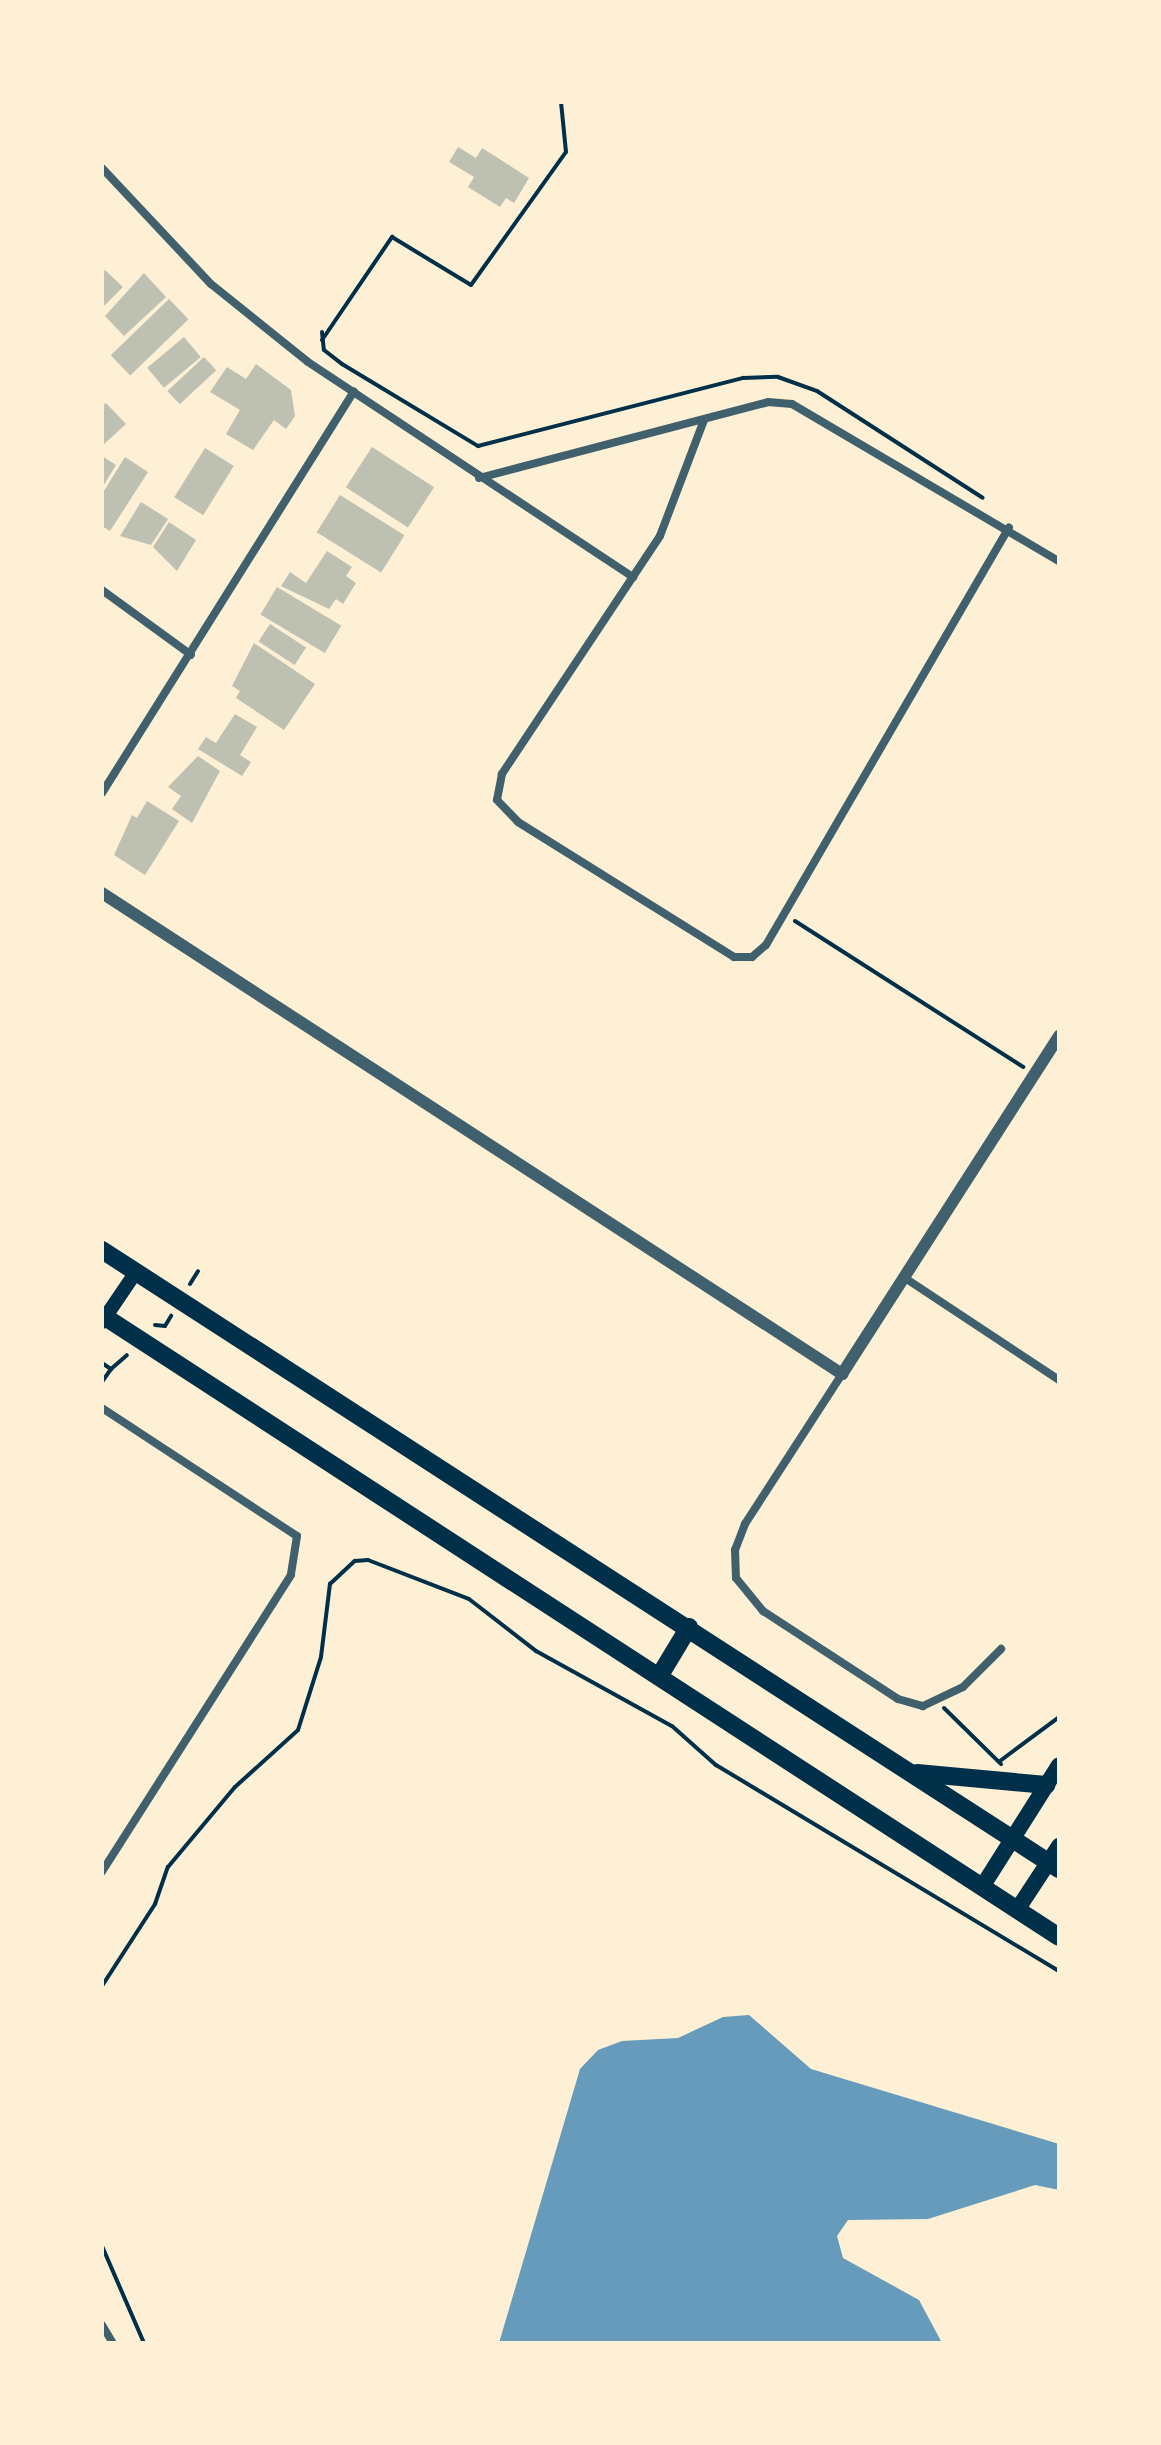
<!DOCTYPE html>
<html>
<head>
<meta charset="utf-8">
<style>
	body { margin:0 }
	#map { position:relative; width:1161px; height:2445px; overflow:hidden; background:#fdf0d5; font-family:"PT Sans Narrow",sans-serif }
	div>[style] { position:absolute }
	[style*='--x'] { left:calc(var(--x)*1px); top:calc(var(--y)*1px); width:calc(var(--w)*1px); rotate:calc(var(--a)*1deg) }
	.water>* { inset:0; background:#669bbc }
	.building>* { inset:0; background:#bec0b2; transform-origin:0 0 }
	.path>* { height:4px; margin:-2px; padding:0 2px; transform-origin:2px; border-radius:2px; background:#003049 }
	.minor>* { height:8px; margin:-4px; padding:0 4px; transform-origin:4px; border-radius:4px; background:#3f606c }
	.tertiary>* { height:12px; margin:-6px; padding:0 6px; transform-origin:6px; border-radius:6px; background:#3f606c }
	.secondary>* { height:14px; margin:-7px; padding:0 7px; transform-origin:7px; border-radius:7px; background:#003049 }
	.primary>* { height:16px; margin:-8px; padding:0 8px; transform-origin:8px; border-radius:8px; background:#003049 }
	.trunk>* { height:18px; margin:-9px; padding:0 9px; transform-origin:9px; border-radius:9px; background:#003049 }
	span { translate:-50% -50%; white-space:nowrap; text-align:center; line-height:1.15; -webkit-text-stroke:6px #fdf0d5; paint-order:stroke }
	.frame { position:absolute; inset:0; border:104px solid #fdf0d5; pointer-events:none }
</style>
</head>
<body>
<div id="map">
	<div class="water">
		<i style="clip-path:polygon(749px 2015px,811px 2069px,1059px 2144px,1059px 2190px,1035px 2185px,928px 2219px,848px 2220px,837px 2236px,843px 2258px,919px 2300px,942px 2343px,499px 2343px,580px 2069px,598px 2050px,622px 2041px,678px 2038px,723px 2017px)"></i>
	</div>
	<div class="building">
		<i style="clip-path:polygon(458px 147px,476px 158px,482px 148px,529px 178px,514px 203px,506px 198px,500px 207px,468px 187px,474px 177px,449px 162px)"></i>
		<i style="clip-path:polygon(105px 270px,123px 287px,102px 308px,102px 273px)"></i>
		<i style="clip-path:polygon(144px 273px,166px 297px,124px 336px,105px 316px)"></i>
		<i style="left:169px;top:299px;width:28px;height:81px;rotate:46deg"></i>
		<i style="left:184px;top:337px;width:26px;height:48px;rotate:50deg"></i>
		<i style="left:204px;top:357px;width:18px;height:50px;rotate:47deg"></i>
		<i style="clip-path:polygon(256px 364px,291px 390px,295px 416px,286px 429px,274px 420px,253px 450px,226px 434px,240px 410px,210px 392px,227px 367px,246px 379px)"></i>
		<i style="clip-path:polygon(106px 403px,126px 424px,102px 446px,102px 406px)"></i>
		<i style="left:372px;top:447px;width:74px;height:48px;rotate:33deg"></i>
		<i style="left:205px;top:448px;width:34px;height:58px;rotate:32deg"></i>
		<i style="clip-path:polygon(102px 456px,116px 465px,102px 488px)"></i>
		<i style="clip-path:polygon(125px 457px,148px 472px,110px 531px,102px 526px,102px 494px)"></i>
		<i style="left:340px;top:495px;width:76px;height:44px;rotate:32deg"></i>
		<i style="clip-path:polygon(141px 502px,168px 519px,151px 545px,120px 536px)"></i>
		<i style="clip-path:polygon(169px 522px,196px 540px,177px 571px,153px 547px)"></i>
		<i style="clip-path:polygon(327px 551px,352px 567px,346px 576px,356px 583px,343px 604px,336px 599px,329px 609px,281px 586px,290px 572px,306px 583px)"></i>
		<i style="left:277px;top:587px;width:75px;height:32px;rotate:31deg"></i>
		<i style="left:270px;top:624px;width:43px;height:21px;rotate:33deg"></i>
		<i style="clip-path:polygon(254px 643px,315px 684px,284px 730px,236px 698px,240px 691px,232px 686px)"></i>
		<i style="clip-path:polygon(235px 714px,257px 727px,240px 755px,251px 762px,242px 776px,198px 749px,206px 737px,216px 743px)"></i>
		<i style="clip-path:polygon(198px 756px,220px 771px,192px 823px,172px 809px,181px 796px,168px 787px)"></i>
		<i style="clip-path:polygon(147px 801px,179px 821px,145px 875px,114px 855px,132px 815px,137px 818px)"></i>
	</div>
	<div class="path">
		<i style="--x:322;--y:332;--w:18;--a:84"></i>
		<i style="--x:324;--y:350;--w:23;--a:38"></i>
		<i style="--x:342;--y:364;--w:159;--a:31.1"></i>
		<i style="--x:478;--y:446;--w:274;--a:-14.4"></i>
		<i style="--x:743;--y:378;--w:35;--a:-2"></i>
		<i style="--x:778;--y:377;--w:41;--a:19.7"></i>
		<i style="--x:817;--y:391;--w:197;--a:32.8"></i>
		<i style="--x:322;--y:340;--w:125;--a:-55.8"></i>
		<i style="--x:392;--y:237;--w:92;--a:31.3"></i>
		<i style="--x:471;--y:285;--w:163;--a:-54.5"></i>
		<i style="--x:566;--y:152;--w:50;--a:-95.7"></i>
		<i style="--x:795;--y:921;--w:271;--a:32.6"></i>
		<i style="--x:190;--y:1284;--w:15;--a:-58"></i>
		<i style="--x:155;--y:1325;--w:10;--a:6"></i>
		<i style="--x:165;--y:1326;--w:12;--a:-59"></i>
		<i style="--x:102;--y:1363;--w:11;--a:34"></i>
		<i style="--x:111;--y:1369;--w:16;--a:125"></i>
		<i style="--x:111;--y:1369;--w:21;--a:-41"></i>
		<i style="--x:944;--y:1708;--w:80;--a:44.5"></i>
		<i style="--x:1000;--y:1761;--w:74;--a:-36.7"></i>
		<i style="--x:102;--y:1986;--w:98;--a:-57.1"></i>
		<i style="--x:155;--y:1904;--w:39;--a:-71"></i>
		<i style="--x:168;--y:1867;--w:104;--a:-50.1"></i>
		<i style="--x:235;--y:1787;--w:85;--a:-42.1"></i>
		<i style="--x:298;--y:1730;--w:77;--a:-72.5"></i>
		<i style="--x:321;--y:1657;--w:74;--a:-83"></i>
		<i style="--x:330;--y:1584;--w:34;--a:-43"></i>
		<i style="--x:355;--y:1561;--w:13;--a:-4"></i>
		<i style="--x:368;--y:1560;--w:108;--a:21.1"></i>
		<i style="--x:469;--y:1599;--w:85;--a:37.8"></i>
		<i style="--x:536;--y:1651;--w:155;--a:28.9"></i>
		<i style="--x:672;--y:1726;--w:59;--a:41.6"></i>
		<i style="--x:716;--y:1765;--w:400;--a:31"></i>
		<i style="--x:102;--y:2246;--w:106;--a:66.6"></i>
	</div>
	<div class="minor">
		<i style="--x:102;--y:168;--w:159;--a:46.8"></i>
		<i style="--x:211;--y:284;--w:124;--a:38.8"></i>
		<i style="--x:308;--y:362;--w:390;--a:33.5"></i>
		<i style="--x:704;--y:420;--w:124;--a:110.8"></i>
		<i style="--x:660;--y:536;--w:286;--a:123.6"></i>
		<i style="--x:502;--y:774;--w:26;--a:101"></i>
		<i style="--x:497;--y:800;--w:30;--a:46"></i>
		<i style="--x:518;--y:822;--w:255;--a:32"></i>
		<i style="--x:734;--y:957;--w:18;--a:0"></i>
		<i style="--x:752;--y:957;--w:18;--a:-41"></i>
		<i style="--x:766;--y:945;--w:483;--a:-59.8"></i>
		<i style="--x:479;--y:478;--w:299;--a:-14.7"></i>
		<i style="--x:768;--y:402;--w:24;--a:5"></i>
		<i style="--x:792;--y:404;--w:310;--a:30.5"></i>
		<i style="--x:102;--y:590;--w:110;--a:36.1"></i>
		<i style="--x:102;--y:793;--w:474;--a:-57.9"></i>
		<i style="--x:908;--y:1280;--w:181;--a:33.5"></i>
		<i style="--x:842;--y:1374;--w:179;--a:122.9"></i>
		<i style="--x:745;--y:1524;--w:28;--a:111"></i>
		<i style="--x:735;--y:1550;--w:28;--a:88"></i>
		<i style="--x:736;--y:1578;--w:43;--a:50.7"></i>
		<i style="--x:763;--y:1611;--w:161;--a:33.1"></i>
		<i style="--x:898;--y:1699;--w:26;--a:16"></i>
		<i style="--x:923;--y:1706;--w:44;--a:-25.4"></i>
		<i style="--x:963;--y:1687;--w:54;--a:-45"></i>
		<i style="--x:102;--y:1408;--w:233;--a:33.3"></i>
		<i style="--x:297;--y:1536;--w:39;--a:99"></i>
		<i style="--x:291;--y:1575;--w:352;--a:122.5"></i>
		<i style="--x:102;--y:2325;--w:21;--a:59"></i>
	</div>
	<div class="tertiary">
		<i style="--x:102;--y:893;--w:883;--a:33.02"></i>
		<i style="--x:842;--y:1374;--w:402;--a:-57.3"></i>
	</div>
	<div class="secondary">
		<i style="--x:102;--y:1322;--w:60;--a:-55.8"></i>
	</div>
	<div class="primary">
		<i style="--x:982;--y:1887;--w:144;--a:-57.7"></i>
		<i style="--x:1017;--y:1910;--w:77;--a:-56.7"></i>
	</div>
	<div class="trunk">
		<i style="--x:102;--y:1250;--w:1140;--a:32.9"></i>
		<i style="--x:102;--y:1315;--w:1141;--a:33.02"></i>
		<i style="--x:660;--y:1675;--w:56;--a:-58.9"></i>
		<i style="--x:917;--y:1773;--w:130;--a:5.3"></i>
	</div>
	<div class="frame"></div>
</div>
</body>
</html>
